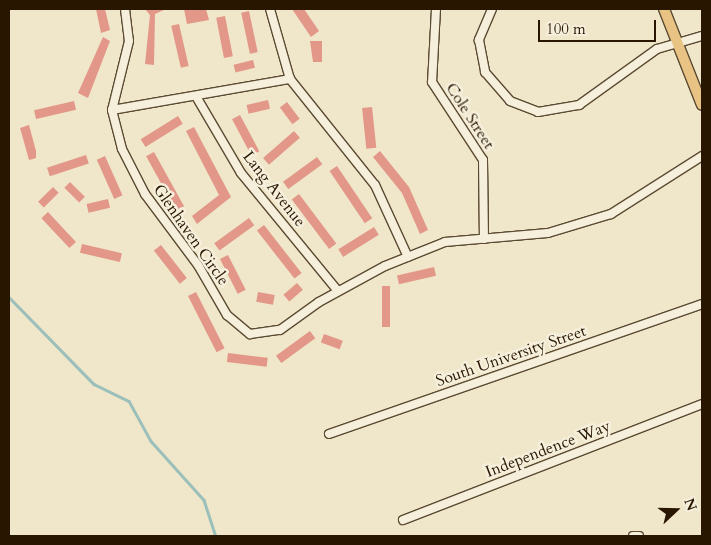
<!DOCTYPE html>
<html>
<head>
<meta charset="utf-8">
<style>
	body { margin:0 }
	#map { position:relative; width:711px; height:545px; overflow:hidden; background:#f0e6c9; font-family:Cardo,serif }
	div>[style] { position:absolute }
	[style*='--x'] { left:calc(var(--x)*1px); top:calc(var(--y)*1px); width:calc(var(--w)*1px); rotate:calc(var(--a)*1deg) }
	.stream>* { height:2.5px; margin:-1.25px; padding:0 1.25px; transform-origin:1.25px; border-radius:1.25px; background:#9bbfba }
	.building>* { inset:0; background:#e29789; transform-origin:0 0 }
	.roads { filter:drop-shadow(1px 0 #5b4a32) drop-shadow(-1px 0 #5b4a32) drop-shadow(0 1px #5b4a32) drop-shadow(0 -1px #5b4a32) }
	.minor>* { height:8px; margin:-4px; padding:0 4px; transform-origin:4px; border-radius:4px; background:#f5efdc }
	.major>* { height:10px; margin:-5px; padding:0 5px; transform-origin:5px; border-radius:5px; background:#e8c384 }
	span { translate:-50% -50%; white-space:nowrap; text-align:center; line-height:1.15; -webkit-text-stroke:5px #f5efdc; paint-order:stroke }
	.street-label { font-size:16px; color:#291600 }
	.frame { position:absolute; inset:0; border:10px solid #291600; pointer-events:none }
	.north { position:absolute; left:651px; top:485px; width:50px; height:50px; -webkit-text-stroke:4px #f5efdc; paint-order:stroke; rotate:69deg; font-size:14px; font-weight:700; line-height:20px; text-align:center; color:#291600 }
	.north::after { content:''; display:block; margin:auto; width:18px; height:22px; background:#291600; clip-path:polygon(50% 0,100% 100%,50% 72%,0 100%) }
	.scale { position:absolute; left:538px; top:20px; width:118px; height:22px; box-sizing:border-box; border:2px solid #291600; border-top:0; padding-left:6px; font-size:15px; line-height:18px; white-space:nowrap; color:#291600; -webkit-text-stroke:4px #f5efdc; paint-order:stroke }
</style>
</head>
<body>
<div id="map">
	<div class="stream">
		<i style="--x:9;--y:297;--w:122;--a:45.7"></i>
		<i style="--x:94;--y:384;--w:39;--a:26"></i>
		<i style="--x:129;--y:401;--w:46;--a:61.2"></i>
		<i style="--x:151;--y:441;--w:79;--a:48.1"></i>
		<i style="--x:204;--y:500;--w:38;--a:72"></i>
	</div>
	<div class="building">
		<i style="clip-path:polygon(96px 9px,105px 9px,110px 30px,101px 33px)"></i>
		<i style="clip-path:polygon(145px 9px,166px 9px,155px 14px,154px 65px,145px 64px,150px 15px)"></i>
		<i style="clip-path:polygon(184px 9px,206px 9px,209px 20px,187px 24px)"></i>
		<i style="clip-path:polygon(292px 9px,304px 9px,319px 31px,311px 37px)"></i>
		<i style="left:249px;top:11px;width:42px;height:8px;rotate:78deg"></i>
		<i style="left:225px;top:16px;width:41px;height:9px;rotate:79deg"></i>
		<i style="left:179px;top:24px;width:43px;height:8px;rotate:77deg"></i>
		<i style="clip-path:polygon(103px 37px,110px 41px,88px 98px,78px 93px)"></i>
		<i style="clip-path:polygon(310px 41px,322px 41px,322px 62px,313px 62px)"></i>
		<i style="left:253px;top:60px;width:8px;height:20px;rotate:76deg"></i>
		<i style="left:268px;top:100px;width:9px;height:22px;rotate:77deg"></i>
		<i style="left:74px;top:101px;width:9px;height:41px;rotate:77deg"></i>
		<i style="left:287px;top:102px;width:21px;height:9px;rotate:53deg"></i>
		<i style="left:372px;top:107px;width:41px;height:10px;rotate:84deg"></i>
		<i style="left:240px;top:115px;width:41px;height:9px;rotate:62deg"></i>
		<i style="left:178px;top:116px;width:9px;height:44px;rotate:58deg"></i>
		<i style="clip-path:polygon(29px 125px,36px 151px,36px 158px,29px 160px,20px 128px)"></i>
		<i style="clip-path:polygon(194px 127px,231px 197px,197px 224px,192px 216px,219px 195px,186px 131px)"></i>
		<i style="left:294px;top:131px;width:9px;height:41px;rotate:49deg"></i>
		<i style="clip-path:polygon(380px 151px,409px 187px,428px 230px,420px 234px,402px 193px,373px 157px)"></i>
		<i style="left:154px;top:152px;width:62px;height:9px;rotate:61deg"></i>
		<i style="left:86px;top:155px;width:9px;height:41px;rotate:72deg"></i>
		<i style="left:105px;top:156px;width:43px;height:9px;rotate:66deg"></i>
		<i style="left:317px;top:157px;width:9px;height:42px;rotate:54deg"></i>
		<i style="left:337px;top:166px;width:63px;height:9px;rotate:56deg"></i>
		<i style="left:70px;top:182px;width:21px;height:8px;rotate:45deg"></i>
		<i style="left:53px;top:187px;width:8px;height:21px;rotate:45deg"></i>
		<i style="left:299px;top:194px;width:62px;height:9px;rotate:53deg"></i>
		<i style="left:108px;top:199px;width:9px;height:22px;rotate:77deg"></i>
		<i style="left:48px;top:212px;width:41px;height:9px;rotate:47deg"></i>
		<i style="left:249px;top:218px;width:9px;height:43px;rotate:54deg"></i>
		<i style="left:264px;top:225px;width:61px;height:9px;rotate:52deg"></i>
		<i style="left:374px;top:227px;width:9px;height:42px;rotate:58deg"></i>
		<i style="left:82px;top:244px;width:41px;height:9px;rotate:13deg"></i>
		<i style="left:161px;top:245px;width:42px;height:9px;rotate:52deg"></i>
		<i style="left:228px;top:255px;width:39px;height:9px;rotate:63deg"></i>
		<i style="left:434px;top:267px;width:9px;height:38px;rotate:77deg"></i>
		<i style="left:297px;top:283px;width:9px;height:18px;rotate:49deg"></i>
		<i style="left:382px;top:286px;width:8px;height:41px"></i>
		<i style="left:196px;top:292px;width:63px;height:9px;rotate:63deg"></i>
		<i style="left:258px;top:292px;width:17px;height:10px;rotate:10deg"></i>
		<i style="left:310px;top:331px;width:9px;height:42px;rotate:54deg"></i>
		<i style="left:324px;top:334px;width:20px;height:9px;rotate:20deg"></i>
		<i style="left:228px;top:353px;width:40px;height:9px;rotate:7deg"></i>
	</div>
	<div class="roads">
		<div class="minor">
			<i style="--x:125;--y:9;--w:32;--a:83"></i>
			<i style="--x:129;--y:41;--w:71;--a:103.8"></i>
			<i style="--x:112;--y:110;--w:40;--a:75.6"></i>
			<i style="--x:122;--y:149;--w:51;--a:62.9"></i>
			<i style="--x:145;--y:194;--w:89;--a:53.3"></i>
			<i style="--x:198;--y:265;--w:58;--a:59.9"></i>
			<i style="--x:227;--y:315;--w:30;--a:40"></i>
			<i style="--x:250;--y:334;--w:30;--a:-8"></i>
			<i style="--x:280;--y:330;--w:48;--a:-35.7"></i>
			<i style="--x:319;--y:302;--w:75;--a:-28.6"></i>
			<i style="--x:385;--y:266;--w:65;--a:-21.8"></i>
			<i style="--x:445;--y:242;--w:103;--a:-5"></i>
			<i style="--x:548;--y:233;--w:66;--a:-16.8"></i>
			<i style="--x:611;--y:214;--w:108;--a:-32.5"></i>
			<i style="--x:270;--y:9;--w:73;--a:74.1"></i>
			<i style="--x:290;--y:79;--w:136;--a:51.3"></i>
			<i style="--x:375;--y:185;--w:79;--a:65.4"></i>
			<i style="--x:436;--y:9;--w:73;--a:93.1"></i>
			<i style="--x:432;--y:82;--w:93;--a:56.8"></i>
			<i style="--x:483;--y:160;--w:79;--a:89.3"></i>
			<i style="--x:492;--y:9;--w:34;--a:113"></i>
			<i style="--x:479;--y:40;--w:33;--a:79"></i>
			<i style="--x:485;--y:72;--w:38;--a:49"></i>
			<i style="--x:510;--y:101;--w:30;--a:21"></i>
			<i style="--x:538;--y:112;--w:42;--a:-9.7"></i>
			<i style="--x:579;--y:105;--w:96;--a:-35.7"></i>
			<i style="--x:657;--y:49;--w:47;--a:-16.1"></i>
			<i style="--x:197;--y:98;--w:87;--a:59.6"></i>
			<i style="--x:241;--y:173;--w:153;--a:50.6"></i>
			<i style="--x:112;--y:110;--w:181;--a:-9.9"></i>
			<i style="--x:329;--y:434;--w:395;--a:-19.2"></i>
			<i style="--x:403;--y:520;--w:321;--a:-21.2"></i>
			<i style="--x:633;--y:536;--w:6;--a:0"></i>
		</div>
		<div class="major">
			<i style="--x:664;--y:9;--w:103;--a:68.4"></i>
		</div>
	</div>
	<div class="street-label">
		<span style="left:470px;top:116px;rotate:57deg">Cole Street</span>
		<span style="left:274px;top:189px;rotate:52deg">Lang Avenue</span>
		<span style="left:191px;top:235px;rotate:55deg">Glenhaven Circle</span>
		<span style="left:511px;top:356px;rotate:-19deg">South University Street</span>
		<span style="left:548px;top:449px;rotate:-21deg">Independence Way</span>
	</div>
	<div class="frame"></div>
	<div class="north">N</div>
	<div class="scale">100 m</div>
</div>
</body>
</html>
